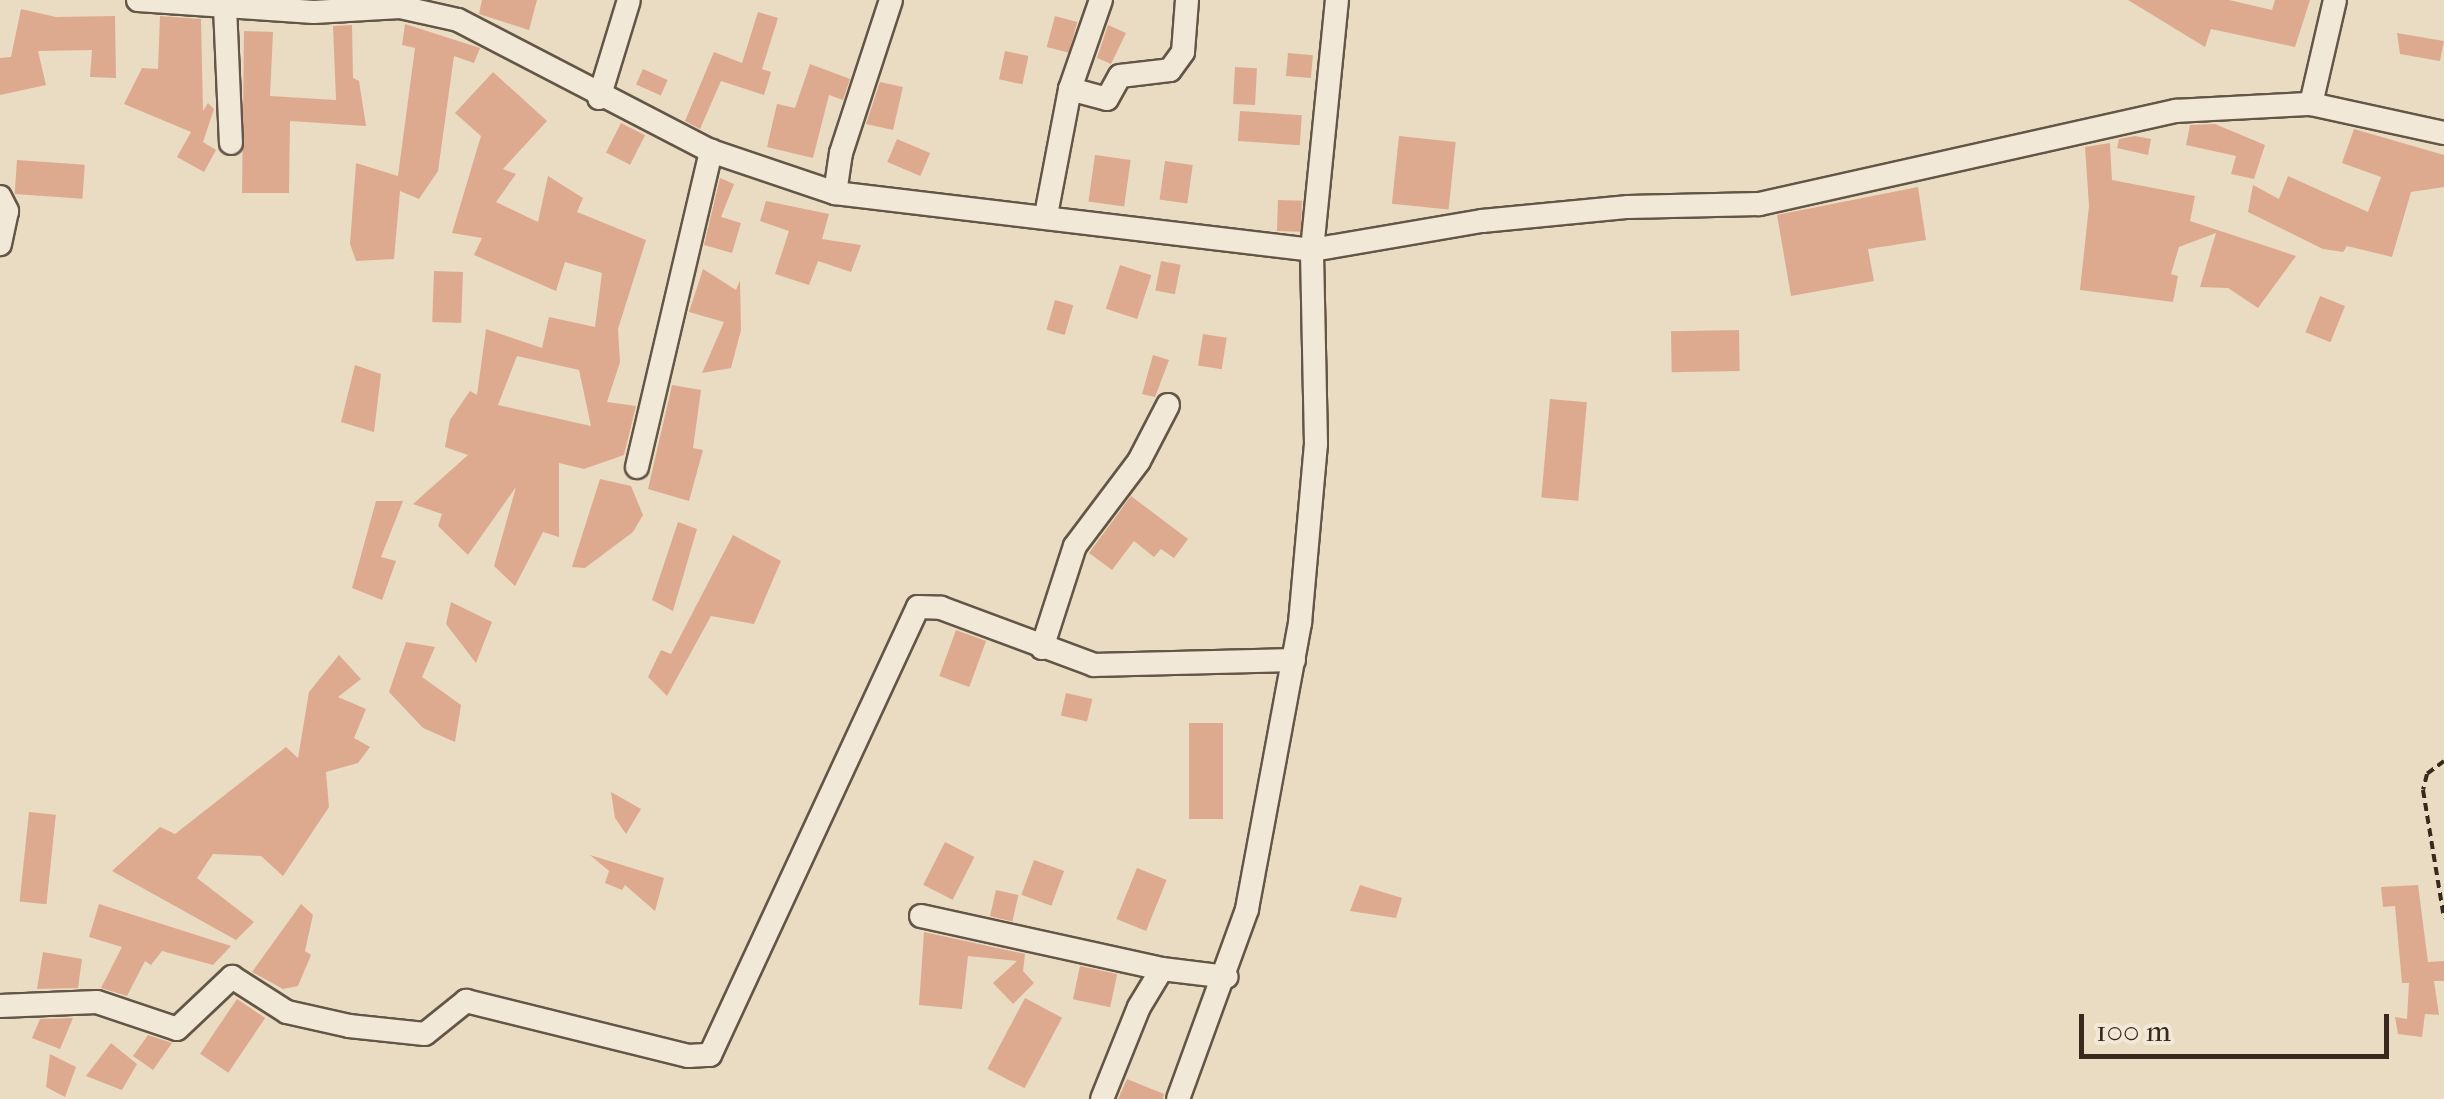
<!DOCTYPE html>
<html>
<head>
<meta charset="utf-8">
<style>
	body { margin:0 }
	#map { position:relative; width:2444px; height:1099px; overflow:hidden; background:#e9dcc2; font-family:"IM FELL French Canon",serif }
	div>[style] { position:absolute }
	[style*='--x'] { left:calc(var(--x)*1px); top:calc(var(--y)*1px); width:calc(var(--w)*1px); rotate:calc(var(--a)*1deg) }
	.building>* { inset:0; background:#deaa8f; transform-origin:0 0 }
	.path>* { height:4px; margin-top:-2px; transform-origin:0; background:repeating-linear-gradient(90deg,#38291c 0 8px,transparent 0 13px) }
	.roads { filter:drop-shadow(2px 0 #645646) drop-shadow(-2px 0 #645646) drop-shadow(0 2px #645646) drop-shadow(0 -2px #645646) }
	.street>* { height:22px; margin:-11px; padding:0 11px; transform-origin:11px; border-radius:11px; background:#f1e8d7 }
	span { translate:-50% -50%; white-space:nowrap; text-align:center; line-height:1.15; -webkit-text-stroke:10px #f1e8d7; paint-order:stroke }
	.scale { position:absolute; left:2079px; top:1014px; width:310px; height:45px; box-sizing:border-box; border:5px solid #38291c; border-top:0; padding-left:12px; font-size:30px; line-height:35px; white-space:nowrap; color:#38291c; -webkit-text-stroke:8px #f1e8d7; paint-order:stroke }
</style>
</head>
<body>
<div id="map">
	<div class="building">
		<i style="clip-path:polygon(482px 0,537px 0,529px 30px,479px 14px)"></i>
		<i style="clip-path:polygon(2128px 0,2229px 0,2272px 10px,2275px 0,2310px 0,2295px 47px,2211px 29px,2205px 47px)"></i>
		<i style="clip-path:polygon(21px 9px,56px 17px,115px 16px,116px 78px,90px 77px,92px 50px,38px 51px,46px 85px,0 95px,0 58px,11px 57px)"></i>
		<i style="clip-path:polygon(758px 12px,778px 18px,762px 69px,771px 72px,764px 95px,721px 81px,700px 129px,685px 121px,714px 52px,742px 63px)"></i>
		<i style="clip-path:polygon(160px 16px,201px 19px,203px 111px,208px 103px,214px 109px,203px 142px,216px 150px,204px 172px,177px 157px,191px 132px,124px 104px,142px 68px,158px 69px)"></i>
		<i style="left:1055px;top:16px;width:23px;height:32px;rotate:15deg"></i>
		<i style="clip-path:polygon(405px 24px,480px 48px,474px 63px,454px 56px,438px 171px,419px 199px,400px 191px,394px 259px,356px 261px,350px 244px,356px 163px,398px 176px,415px 48px,402px 45px)"></i>
		<i style="clip-path:polygon(352px 25px,353px 78px,359px 81px,366px 126px,290px 121px,289px 193px,242px 193px,244px 31px,273px 32px,270px 96px,336px 100px,333px 26px)"></i>
		<i style="clip-path:polygon(1108px 25px,1126px 33px,1111px 64px,1097px 58px)"></i>
		<i style="clip-path:polygon(2397px 33px,2444px 41px,2440px 61px,2400px 54px)"></i>
		<i style="left:1005px;top:51px;width:24px;height:29px;rotate:12deg"></i>
		<i style="left:1288px;top:53px;width:25px;height:23px;rotate:5deg"></i>
		<i style="clip-path:polygon(810px 64px,850px 79px,843px 100px,829px 95px,813px 158px,767px 147px,777px 104px,795px 108px)"></i>
		<i style="left:1235px;top:67px;width:22px;height:37px;rotate:3deg"></i>
		<i style="left:643px;top:69px;width:27px;height:17px;rotate:24deg"></i>
		<i style="clip-path:polygon(evenodd,493px 72px,547px 121px,503px 169px,516px 174px,496px 202px,538px 222px,548px 176px,583px 198px,577px 212px,646px 240px,618px 329px,620px 362px,607px 402px,636px 406px,624px 455px,584px 469px,559px 463px,559px 537px,543px 532px,515px 586px,494px 566px,516px 487px,468px 555px,438px 526px,442px 514px,413px 504px,468px 455px,445px 447px,450px 420px,470px 391px,477px 395px,486px 329px,542px 348px,549px 317px,595px 327px,602px 273px,565px 262px,556px 291px,474px 255px,482px 238px,452px 233px,481px 136px,455px 113px,493px 72px,517px 356px,579px 370px,591px 426px,498px 405px,517px 356px)"></i>
		<i style="clip-path:polygon(880px 82px,903px 87px,893px 130px,866px 124px)"></i>
		<i style="left:1240px;top:111px;width:62px;height:30px;rotate:4deg"></i>
		<i style="left:621px;top:123px;width:27px;height:33px;rotate:27deg"></i>
		<i style="clip-path:polygon(2215px 124px,2265px 145px,2254px 179px,2231px 174px,2236px 156px,2186px 145px,2190px 125px)"></i>
		<i style="clip-path:polygon(2354px 129px,2444px 155px,2444px 187px,2411px 192px,2392px 257px,2347px 246px,2343px 252px,2323px 249px,2248px 212px,2253px 185px,2279px 199px,2288px 176px,2368px 212px,2381px 177px,2342px 163px)"></i>
		<i style="left:1399px;top:136px;width:57px;height:68px;rotate:6deg"></i>
		<i style="clip-path:polygon(2135px 136px,2151px 139px,2148px 155px,2117px 148px,2119px 139px)"></i>
		<i style="left:897px;top:139px;width:36px;height:25px;rotate:23deg"></i>
		<i style="clip-path:polygon(2110px 143px,2112px 180px,2195px 196px,2190px 221px,2296px 256px,2258px 308px,2228px 288px,2200px 287px,2216px 233px,2179px 247px,2171px 274px,2178px 276px,2173px 302px,2080px 290px,2089px 206px,2085px 147px)"></i>
		<i style="left:1095px;top:155px;width:36px;height:47px;rotate:8deg"></i>
		<i style="left:17px;top:160px;width:68px;height:34px;rotate:4deg"></i>
		<i style="left:1165px;top:161px;width:28px;height:39px;rotate:8deg"></i>
		<i style="clip-path:polygon(720px 178px,734px 184px,721px 217px,741px 223px,732px 253px,704px 245px)"></i>
		<i style="clip-path:polygon(1918px 187px,1926px 240px,1868px 249px,1874px 281px,1791px 296px,1777px 215px)"></i>
		<i style="left:1278px;top:200px;width:24px;height:31px;rotate:2deg"></i>
		<i style="clip-path:polygon(766px 201px,829px 214px,822px 239px,861px 245px,851px 272px,818px 261px,809px 285px,775px 274px,789px 231px,760px 221px)"></i>
		<i style="left:1161px;top:261px;width:20px;height:30px;rotate:11deg"></i>
		<i style="left:1120px;top:265px;width:33px;height:46px;rotate:18deg"></i>
		<i style="clip-path:polygon(703px 269px,736px 290px,740px 280px,741px 330px,731px 368px,702px 373px,724px 322px,689px 312px)"></i>
		<i style="left:434px;top:271px;width:29px;height:51px;rotate:2deg"></i>
		<i style="left:2320px;top:296px;width:27px;height:39px;rotate:22deg"></i>
		<i style="left:1055px;top:300px;width:19px;height:31px;rotate:16deg"></i>
		<i style="left:1739px;top:330px;width:41px;height:68px;rotate:89deg"></i>
		<i style="left:1203px;top:334px;width:24px;height:32px;rotate:9deg"></i>
		<i style="clip-path:polygon(1153px 355px,1169px 360px,1155px 397px,1142px 394px)"></i>
		<i style="clip-path:polygon(355px 365px,381px 374px,374px 432px,341px 422px)"></i>
		<i style="clip-path:polygon(672px 385px,701px 390px,693px 448px,703px 450px,689px 501px,648px 489px)"></i>
		<i style="left:1550px;top:399px;width:37px;height:99px;rotate:5deg"></i>
		<i style="clip-path:polygon(600px 479px,631px 486px,643px 515px,633px 532px,585px 568px,572px 567px)"></i>
		<i style="clip-path:polygon(1131px 496px,1188px 539px,1174px 558px,1161px 549px,1154px 557px,1134px 541px,1112px 570px,1089px 553px)"></i>
		<i style="clip-path:polygon(376px 501px,403px 501px,381px 557px,396px 561px,382px 600px,352px 588px)"></i>
		<i style="clip-path:polygon(678px 522px,697px 529px,673px 611px,652px 600px)"></i>
		<i style="clip-path:polygon(733px 535px,781px 561px,754px 624px,711px 616px,667px 696px,648px 677px,661px 650px,671px 654px)"></i>
		<i style="clip-path:polygon(451px 602px,492px 622px,476px 663px,446px 624px)"></i>
		<i style="left:956px;top:630px;width:32px;height:49px;rotate:20deg"></i>
		<i style="clip-path:polygon(406px 642px,435px 647px,422px 677px,461px 705px,455px 742px,423px 728px,389px 692px)"></i>
		<i style="clip-path:polygon(339px 655px,361px 679px,338px 697px,366px 709px,354px 738px,370px 747px,358px 763px,326px 772px,329px 807px,283px 876px,261px 856px,213px 854px,197px 878px,254px 922px,236px 940px,112px 871px,160px 827px,175px 834px,286px 747px,298px 758px,309px 692px)"></i>
		<i style="left:1066px;top:693px;width:27px;height:23px;rotate:13deg"></i>
		<i style="left:1189px;top:723px;width:34px;height:96px"></i>
		<i style="clip-path:polygon(611px 792px,641px 809px,626px 834px,615px 818px)"></i>
		<i style="left:29px;top:812px;width:27px;height:90px;rotate:6deg"></i>
		<i style="left:945px;top:842px;width:33px;height:48px;rotate:27deg"></i>
		<i style="clip-path:polygon(590px 855px,664px 878px,655px 911px,625px 885px,622px 890px,605px 883px,609px 871px)"></i>
		<i style="left:1034px;top:860px;width:32px;height:37px;rotate:20deg"></i>
		<i style="left:1137px;top:868px;width:32px;height:55px;rotate:22deg"></i>
		<i style="clip-path:polygon(1360px 885px,1402px 898px,1396px 918px,1350px 911px)"></i>
		<i style="clip-path:polygon(2418px 885px,2428px 962px,2444px 961px,2444px 981px,2434px 981px,2439px 1015px,2425px 1014px,2422px 1037px,2398px 1034px,2395px 1017px,2407px 1019px,2409px 983px,2402px 983px,2395px 906px,2383px 907px,2381px 887px)"></i>
		<i style="left:996px;top:890px;width:23px;height:27px;rotate:13deg"></i>
		<i style="clip-path:polygon(99px 904px,231px 946px,213px 965px,162px 951px,151px 965px,145px 961px,127px 996px,101px 988px,122px 947px,89px 937px)"></i>
		<i style="clip-path:polygon(301px 904px,313px 915px,305px 951px,311px 955px,298px 986px,283px 989px,252px 972px)"></i>
		<i style="clip-path:polygon(924px 932px,1025px 954px,1023px 971px,1034px 983px,1013px 1004px,993px 983px,1017px 961px,968px 956px,962px 1009px,919px 1005px)"></i>
		<i style="clip-path:polygon(43px 952px,82px 959px,78px 988px,37px 989px)"></i>
		<i style="left:1080px;top:966px;width:38px;height:34px;rotate:12deg"></i>
		<i style="left:1025px;top:998px;width:42px;height:80px;rotate:28deg"></i>
		<i style="left:237px;top:999px;width:34px;height:66px;rotate:34deg"></i>
		<i style="clip-path:polygon(73px 1018px,60px 1049px,32px 1038px,40px 1019px)"></i>
		<i style="clip-path:polygon(148px 1035px,172px 1043px,153px 1070px,133px 1056px)"></i>
		<i style="clip-path:polygon(111px 1043px,137px 1064px,122px 1090px,86px 1076px)"></i>
		<i style="clip-path:polygon(50px 1054px,76px 1067px,65px 1097px,46px 1087px)"></i>
		<i style="clip-path:polygon(1127px 1079px,1164px 1094px,1163px 1099px,1118px 1099px)"></i>
	</div>
	<div class="path">
		<i style="--x:2444;--y:761;--w:21;--a:143"></i>
		<i style="--x:2427;--y:774;--w:16;--a:104"></i>
		<i style="--x:2423;--y:790;--w:130;--a:80.7"></i>
	</div>
	<div class="roads">
		<div class="street">
			<i style="--x:138;--y:0;--w:176;--a:3.9"></i>
			<i style="--x:314;--y:12;--w:86;--a:-3.3"></i>
			<i style="--x:400;--y:7;--w:59;--a:12.6"></i>
			<i style="--x:458;--y:20;--w:285;--a:27.4"></i>
			<i style="--x:711;--y:151;--w:131;--a:18.7"></i>
			<i style="--x:835;--y:193;--w:480;--a:6.8"></i>
			<i style="--x:1312;--y:250;--w:172;--a:-9.7"></i>
			<i style="--x:1482;--y:221;--w:147;--a:-5.5"></i>
			<i style="--x:1628;--y:207;--w:131;--a:-1.3"></i>
			<i style="--x:1759;--y:204;--w:427;--a:-12.6"></i>
			<i style="--x:2176;--y:111;--w:135;--a:-3"></i>
			<i style="--x:2335;--y:0;--w:107;--a:103"></i>
			<i style="--x:2311;--y:104;--w:136;--a:12.3"></i>
			<i style="--x:225;--y:7;--w:136;--a:87.5"></i>
			<i style="--x:1070;--y:89;--w:38;--a:15"></i>
			<i style="--x:1107;--y:99;--w:26;--a:-61"></i>
			<i style="--x:1120;--y:76;--w:50;--a:-6.8"></i>
			<i style="--x:1170;--y:70;--w:22;--a:-54"></i>
			<i style="--x:1183;--y:52;--w:52;--a:-85.6"></i>
			<i style="--x:599;--y:98;--w:102;--a:-73"></i>
			<i style="--x:835;--y:193;--w:40;--a:-81.5"></i>
			<i style="--x:841;--y:153;--w:161;--a:-71.9"></i>
			<i style="--x:0;--y:197;--w:16;--a:63"></i>
			<i style="--x:7;--y:211;--w:34;--a:102"></i>
			<i style="--x:1046;--y:215;--w:128;--a:-79.2"></i>
			<i style="--x:1070;--y:89;--w:94;--a:-70.8"></i>
			<i style="--x:637;--y:467;--w:325;--a:-76.8"></i>
			<i style="--x:1042;--y:648;--w:107;--a:-72.1"></i>
			<i style="--x:1075;--y:546;--w:106;--a:-53"></i>
			<i style="--x:1139;--y:461;--w:63;--a:-62.6"></i>
			<i style="--x:921;--y:916;--w:247;--a:12.4"></i>
			<i style="--x:1162;--y:969;--w:65;--a:7"></i>
			<i style="--x:0;--y:1006;--w:97;--a:-2.4"></i>
			<i style="--x:97;--y:1002;--w:84;--a:18.6"></i>
			<i style="--x:177;--y:1029;--w:76;--a:-43.4"></i>
			<i style="--x:232;--y:977;--w:65;--a:32.5"></i>
			<i style="--x:287;--y:1012;--w:64;--a:12.7"></i>
			<i style="--x:349;--y:1026;--w:76;--a:6"></i>
			<i style="--x:425;--y:1034;--w:53;--a:-38.8"></i>
			<i style="--x:466;--y:1001;--w:229;--a:13.9"></i>
			<i style="--x:688;--y:1056;--w:22;--a:-3"></i>
			<i style="--x:710;--y:1055;--w:494;--a:-65.1"></i>
			<i style="--x:918;--y:607;--w:23;--a:2"></i>
			<i style="--x:941;--y:608;--w:163;--a:20.4"></i>
			<i style="--x:1094;--y:665;--w:200;--a:-1.4"></i>
			<i style="--x:1102;--y:1099;--w:99;--a:-68.1"></i>
			<i style="--x:1139;--y:1007;--w:44;--a:-58.8"></i>
			<i style="--x:1178;--y:1099;--w:202;--a:-70"></i>
			<i style="--x:1247;--y:909;--w:291;--a:-79.5"></i>
			<i style="--x:1300;--y:623;--w:180;--a:-84.9"></i>
			<i style="--x:1316;--y:444;--w:194;--a:-91.2"></i>
			<i style="--x:1312;--y:250;--w:251;--a:-84.3"></i>
		</div>
	</div>
	<div class="scale">100 m</div>
</div>
</body>
</html>
